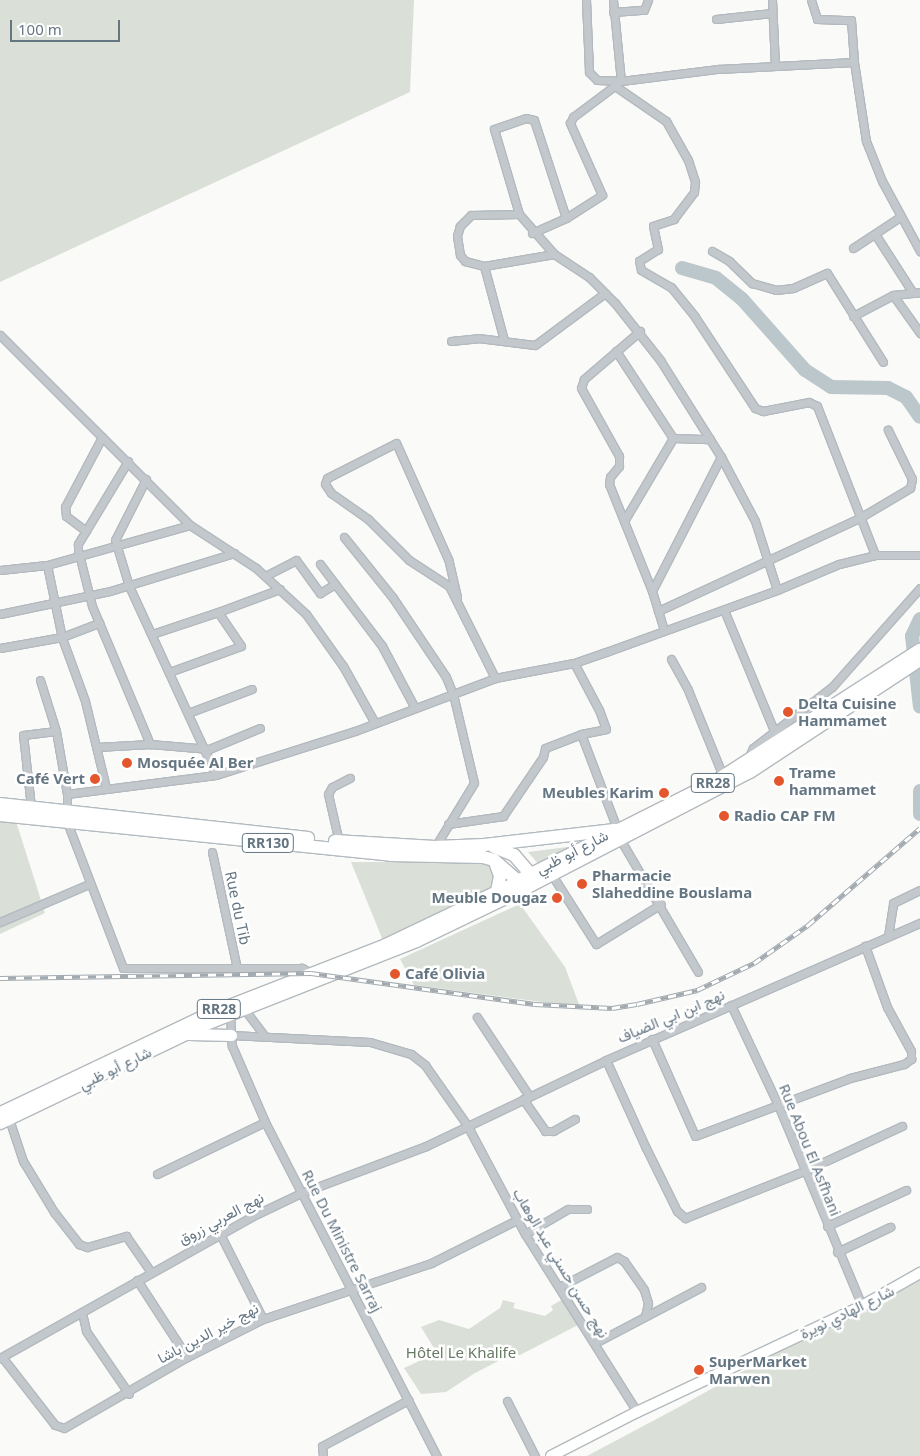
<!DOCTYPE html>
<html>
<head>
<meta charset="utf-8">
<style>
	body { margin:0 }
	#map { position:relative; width:920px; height:1456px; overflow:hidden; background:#fafaf8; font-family:"Noto Sans",Vazirmatn,sans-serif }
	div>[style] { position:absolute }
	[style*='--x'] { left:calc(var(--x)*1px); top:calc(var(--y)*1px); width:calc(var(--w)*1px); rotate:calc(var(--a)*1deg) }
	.green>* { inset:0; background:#dadfd7 }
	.river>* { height:14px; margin:-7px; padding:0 7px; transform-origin:7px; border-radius:7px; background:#bbc7cb }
	.roads { filter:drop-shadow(1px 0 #b3babf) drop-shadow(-1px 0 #b3babf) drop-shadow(0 1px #b3babf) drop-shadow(0 -1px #b3babf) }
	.street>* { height:7px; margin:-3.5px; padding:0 3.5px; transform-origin:3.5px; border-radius:3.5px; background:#c3c8cc }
	.secondary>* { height:10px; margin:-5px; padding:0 5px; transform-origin:5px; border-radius:5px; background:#fff }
	.primary>* { height:11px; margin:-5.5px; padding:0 5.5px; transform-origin:5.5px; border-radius:5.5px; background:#fff }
	.highway>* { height:12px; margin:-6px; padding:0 6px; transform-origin:6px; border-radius:6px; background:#fff }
	.rail>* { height:4.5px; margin-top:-2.25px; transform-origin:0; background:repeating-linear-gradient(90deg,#fff 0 8px,#a2aab0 0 16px); box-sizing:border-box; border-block:1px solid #a2aab0 }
	.dots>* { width:14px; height:14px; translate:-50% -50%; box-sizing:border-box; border:2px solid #fff; border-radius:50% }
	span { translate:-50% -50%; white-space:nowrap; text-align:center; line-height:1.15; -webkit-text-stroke:5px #fff; paint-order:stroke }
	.shield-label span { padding:1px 4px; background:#fff; border:1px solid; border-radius:4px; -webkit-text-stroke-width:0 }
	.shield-label { font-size:14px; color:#657683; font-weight:700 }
	.poi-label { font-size:15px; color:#657683; font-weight:700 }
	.left { translate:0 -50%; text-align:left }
	.right { translate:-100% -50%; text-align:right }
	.street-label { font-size:15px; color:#657683 }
	.park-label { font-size:15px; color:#687a64 }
	.scale { position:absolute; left:10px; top:20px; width:110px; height:22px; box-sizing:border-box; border:2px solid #657683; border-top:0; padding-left:6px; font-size:15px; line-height:18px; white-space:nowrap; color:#657683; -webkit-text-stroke:4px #fff; paint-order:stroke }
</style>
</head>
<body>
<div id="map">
	<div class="green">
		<i style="clip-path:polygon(0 0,414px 0,410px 92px,0 282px)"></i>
		<i style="clip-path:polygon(0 818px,15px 818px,45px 913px,0 934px)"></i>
		<i style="clip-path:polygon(583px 845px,540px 866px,528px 852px)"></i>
		<i style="clip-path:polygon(351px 862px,498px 862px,497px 889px,384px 943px)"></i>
		<i style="clip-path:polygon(520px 904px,565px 967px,580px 1007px,414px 985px,400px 959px)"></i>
		<i style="clip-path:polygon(920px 1272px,920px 1456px,587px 1456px,679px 1407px)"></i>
		<i style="clip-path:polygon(563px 1299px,580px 1324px,520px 1355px,510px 1355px,475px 1373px,446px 1392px,421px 1394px,404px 1368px,437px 1353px,421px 1327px,439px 1320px,469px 1329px,500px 1308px,503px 1300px,515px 1303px,513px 1308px,545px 1316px,553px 1310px,551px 1306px)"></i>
	</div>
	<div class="river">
		<i style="--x:682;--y:268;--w:35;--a:16"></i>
		<i style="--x:716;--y:278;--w:33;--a:39"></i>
		<i style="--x:742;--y:299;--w:95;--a:48.4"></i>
		<i style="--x:805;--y:370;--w:31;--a:33"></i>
		<i style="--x:831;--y:387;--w:57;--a:1"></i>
		<i style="--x:888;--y:388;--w:20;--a:27"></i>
		<i style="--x:906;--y:397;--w:24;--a:55"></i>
		<i style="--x:920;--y:619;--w:19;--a:115"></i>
		<i style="--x:912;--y:636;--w:71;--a:83.6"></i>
		<i style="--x:920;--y:791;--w:23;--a:90"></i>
	</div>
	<div class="roads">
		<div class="street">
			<i style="--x:586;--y:0;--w:72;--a:87.6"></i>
			<i style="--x:589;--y:72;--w:11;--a:45"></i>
			<i style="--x:597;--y:80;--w:24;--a:2"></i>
			<i style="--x:621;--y:81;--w:98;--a:-7.1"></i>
			<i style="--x:718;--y:69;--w:136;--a:-2.9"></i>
			<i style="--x:854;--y:62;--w:80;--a:81.4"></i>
			<i style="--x:866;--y:141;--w:43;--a:68.2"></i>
			<i style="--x:882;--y:181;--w:80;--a:61.5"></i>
			<i style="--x:613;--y:0;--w:81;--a:84.4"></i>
			<i style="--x:772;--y:0;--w:65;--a:87.4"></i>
			<i style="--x:811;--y:0;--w:20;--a:72"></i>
			<i style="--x:817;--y:19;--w:34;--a:2"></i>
			<i style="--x:851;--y:20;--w:42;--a:85.9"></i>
			<i style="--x:613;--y:12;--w:31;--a:-4"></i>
			<i style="--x:644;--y:10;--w:11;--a:-68"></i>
			<i style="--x:716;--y:19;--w:56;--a:-6.1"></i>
			<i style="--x:615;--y:86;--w:62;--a:34.5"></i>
			<i style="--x:666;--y:121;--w:45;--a:60.6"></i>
			<i style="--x:688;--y:160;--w:23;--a:72"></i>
			<i style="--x:695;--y:182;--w:10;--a:96"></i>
			<i style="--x:694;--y:192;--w:34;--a:127"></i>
			<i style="--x:674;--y:219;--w:22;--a:162"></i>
			<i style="--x:653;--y:226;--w:24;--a:78"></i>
			<i style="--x:658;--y:249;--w:22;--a:148"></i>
			<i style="--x:639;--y:261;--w:9;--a:77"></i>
			<i style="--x:641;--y:270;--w:34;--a:30"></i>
			<i style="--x:671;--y:287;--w:38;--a:51"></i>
			<i style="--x:695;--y:317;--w:109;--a:56.6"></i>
			<i style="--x:755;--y:408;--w:9;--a:21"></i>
			<i style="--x:763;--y:411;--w:47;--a:-11.1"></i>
			<i style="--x:809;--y:402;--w:9;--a:27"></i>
			<i style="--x:817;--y:406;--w:160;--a:68.7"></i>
			<i style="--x:519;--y:214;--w:48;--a:178.8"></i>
			<i style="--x:471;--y:215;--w:16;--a:135"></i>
			<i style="--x:460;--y:226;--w:10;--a:107"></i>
			<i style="--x:457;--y:236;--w:19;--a:81"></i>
			<i style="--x:460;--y:255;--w:8;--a:50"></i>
			<i style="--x:465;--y:261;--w:20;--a:15"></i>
			<i style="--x:484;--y:266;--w:71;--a:-9.7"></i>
			<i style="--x:566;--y:218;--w:103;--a:-108.1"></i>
			<i style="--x:534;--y:120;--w:8;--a:-166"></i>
			<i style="--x:526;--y:118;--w:34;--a:161"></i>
			<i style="--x:494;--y:129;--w:89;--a:73.6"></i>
			<i style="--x:519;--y:214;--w:53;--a:48.8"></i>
			<i style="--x:554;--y:254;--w:42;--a:33.3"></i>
			<i style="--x:589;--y:277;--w:37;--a:45"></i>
			<i style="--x:615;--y:303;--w:73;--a:51.7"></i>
			<i style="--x:660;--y:360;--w:115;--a:57.8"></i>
			<i style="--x:721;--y:457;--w:72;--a:62"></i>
			<i style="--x:755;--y:521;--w:72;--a:72.3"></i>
			<i style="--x:532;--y:233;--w:37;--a:-24"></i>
			<i style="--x:566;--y:218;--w:43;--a:-32.6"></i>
			<i style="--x:602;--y:195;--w:79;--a:-114"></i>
			<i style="--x:570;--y:123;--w:7;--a:-63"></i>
			<i style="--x:573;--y:117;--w:55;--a:-36.9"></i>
			<i style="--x:875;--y:234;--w:70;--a:57.2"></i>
			<i style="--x:853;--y:248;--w:56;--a:-33.4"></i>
			<i style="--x:712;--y:251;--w:20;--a:30"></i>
			<i style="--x:729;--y:261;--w:32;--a:44"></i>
			<i style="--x:752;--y:283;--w:25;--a:16"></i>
			<i style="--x:776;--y:290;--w:17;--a:-7"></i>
			<i style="--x:793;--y:288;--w:37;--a:-24"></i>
			<i style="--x:827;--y:273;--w:105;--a:57.8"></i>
			<i style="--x:484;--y:266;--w:77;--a:74.9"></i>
			<i style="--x:893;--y:295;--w:47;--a:54.6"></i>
			<i style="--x:853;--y:316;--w:45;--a:-27.7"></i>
			<i style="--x:893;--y:295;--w:27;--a:-6"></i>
			<i style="--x:640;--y:331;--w:74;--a:139.4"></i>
			<i style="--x:584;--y:379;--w:9;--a:108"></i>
			<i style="--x:581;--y:388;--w:78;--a:60.8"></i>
			<i style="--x:619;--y:456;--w:10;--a:90"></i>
			<i style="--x:619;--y:466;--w:14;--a:129"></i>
			<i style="--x:610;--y:477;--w:7;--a:98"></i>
			<i style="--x:609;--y:484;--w:115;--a:68.1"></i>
			<i style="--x:652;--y:591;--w:41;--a:72.9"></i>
			<i style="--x:0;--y:335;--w:269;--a:45"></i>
			<i style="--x:190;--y:525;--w:79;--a:33.1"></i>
			<i style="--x:256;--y:568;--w:68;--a:42.6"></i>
			<i style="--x:306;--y:614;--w:64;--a:54.6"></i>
			<i style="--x:343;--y:666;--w:65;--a:60.7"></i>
			<i style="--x:451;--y:341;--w:27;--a:-6"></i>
			<i style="--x:478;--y:338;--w:57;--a:7"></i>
			<i style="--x:535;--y:345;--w:87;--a:-36.6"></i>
			<i style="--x:616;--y:351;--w:104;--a:56.8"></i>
			<i style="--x:673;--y:438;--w:37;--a:2"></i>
			<i style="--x:128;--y:461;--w:97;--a:121.1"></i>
			<i style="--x:78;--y:544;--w:6;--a:90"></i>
			<i style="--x:78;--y:550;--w:58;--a:76"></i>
			<i style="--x:92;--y:606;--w:150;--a:67.2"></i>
			<i style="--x:146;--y:479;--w:68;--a:116.9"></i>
			<i style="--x:115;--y:540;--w:48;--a:73.1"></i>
			<i style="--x:129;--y:586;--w:208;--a:65.3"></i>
			<i style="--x:624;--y:521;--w:96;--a:-59.4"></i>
			<i style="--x:86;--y:531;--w:25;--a:-143"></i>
			<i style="--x:66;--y:516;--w:9;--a:-96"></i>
			<i style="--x:65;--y:507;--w:79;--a:-62.1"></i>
			<i style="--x:344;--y:537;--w:78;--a:51.2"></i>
			<i style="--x:393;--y:598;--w:95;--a:56.1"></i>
			<i style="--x:446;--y:677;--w:18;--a:68"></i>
			<i style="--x:453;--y:694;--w:91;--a:76.7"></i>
			<i style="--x:474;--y:783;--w:75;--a:121.4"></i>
			<i style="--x:320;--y:564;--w:103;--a:52.9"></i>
			<i style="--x:382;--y:646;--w:70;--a:62"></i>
			<i style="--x:47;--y:565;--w:75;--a:78.4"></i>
			<i style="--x:62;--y:638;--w:67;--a:69.9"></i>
			<i style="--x:85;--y:701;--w:89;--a:76.4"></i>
			<i style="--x:0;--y:570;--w:47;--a:-6.1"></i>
			<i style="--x:47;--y:565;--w:148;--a:-15.6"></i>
			<i style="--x:265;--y:576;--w:35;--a:-27"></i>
			<i style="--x:296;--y:560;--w:41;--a:54"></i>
			<i style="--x:320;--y:593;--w:17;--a:-31"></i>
			<i style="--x:652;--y:591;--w:151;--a:-62.8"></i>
			<i style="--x:457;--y:597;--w:39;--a:-103"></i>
			<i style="--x:448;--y:559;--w:127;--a:-114.1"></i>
			<i style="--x:396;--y:443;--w:77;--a:153.1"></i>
			<i style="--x:327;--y:478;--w:6;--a:108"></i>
			<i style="--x:325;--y:484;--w:11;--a:56"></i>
			<i style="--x:331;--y:493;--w:45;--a:35.1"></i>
			<i style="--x:368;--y:519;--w:58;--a:45"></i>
			<i style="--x:409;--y:560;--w:48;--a:33"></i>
			<i style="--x:449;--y:586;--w:103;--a:63.4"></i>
			<i style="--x:724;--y:610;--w:131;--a:67.5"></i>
			<i style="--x:658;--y:611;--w:224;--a:-24.8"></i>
			<i style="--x:861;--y:517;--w:57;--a:-30.6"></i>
			<i style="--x:910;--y:488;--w:9;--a:-77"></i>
			<i style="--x:912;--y:479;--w:55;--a:-116.1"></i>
			<i style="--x:218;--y:612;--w:66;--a:-20.4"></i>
			<i style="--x:0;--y:614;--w:112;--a:-11.8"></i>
			<i style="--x:110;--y:591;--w:130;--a:-17"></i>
			<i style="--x:152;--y:634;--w:70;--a:-18.4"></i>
			<i style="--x:218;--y:612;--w:41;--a:55.9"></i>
			<i style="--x:241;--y:646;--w:77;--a:160.1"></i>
			<i style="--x:0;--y:648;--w:63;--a:-10.1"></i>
			<i style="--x:62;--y:637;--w:40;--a:-21"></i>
			<i style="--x:671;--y:659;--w:35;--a:61"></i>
			<i style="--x:688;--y:690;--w:93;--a:67.9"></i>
			<i style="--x:40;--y:680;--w:53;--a:72.6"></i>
			<i style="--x:56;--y:731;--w:64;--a:80.1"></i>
			<i style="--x:188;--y:713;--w:68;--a:-20.6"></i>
			<i style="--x:581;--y:734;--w:102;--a:69.2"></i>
			<i style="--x:97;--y:747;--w:53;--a:-3.2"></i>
			<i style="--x:150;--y:744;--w:59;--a:4.8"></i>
			<i style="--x:209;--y:749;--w:55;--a:-22.4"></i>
			<i style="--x:748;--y:759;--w:12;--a:-66"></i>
			<i style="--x:753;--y:748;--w:100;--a:-37.7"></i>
			<i style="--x:832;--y:687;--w:132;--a:-48.4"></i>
			<i style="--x:31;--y:807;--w:72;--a:-96.3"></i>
			<i style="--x:23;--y:735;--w:33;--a:-7"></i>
			<i style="--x:448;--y:824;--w:56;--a:-8.3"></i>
			<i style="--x:503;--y:816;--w:71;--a:-55.9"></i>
			<i style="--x:543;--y:757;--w:9;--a:-77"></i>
			<i style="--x:545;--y:748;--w:39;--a:-21"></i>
			<i style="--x:581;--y:734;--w:25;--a:-11"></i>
			<i style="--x:606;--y:729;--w:20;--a:-110"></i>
			<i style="--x:599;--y:710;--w:53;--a:-118"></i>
			<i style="--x:620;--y:839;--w:154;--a:59.6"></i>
			<i style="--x:339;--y:842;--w:49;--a:-102.9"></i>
			<i style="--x:328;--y:794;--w:8;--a:-60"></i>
			<i style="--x:332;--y:787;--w:20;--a:-27"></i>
			<i style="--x:212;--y:852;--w:120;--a:77.9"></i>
			<i style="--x:552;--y:875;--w:82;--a:57.5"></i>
			<i style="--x:596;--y:944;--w:76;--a:-31.6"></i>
			<i style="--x:0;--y:922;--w:97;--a:-23.1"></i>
			<i style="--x:888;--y:936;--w:33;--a:-81"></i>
			<i style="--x:893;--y:903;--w:30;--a:-26"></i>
			<i style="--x:313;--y:974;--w:13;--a:-151"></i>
			<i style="--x:302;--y:968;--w:179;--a:180"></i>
			<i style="--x:123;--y:968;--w:156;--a:-111"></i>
			<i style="--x:67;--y:822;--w:28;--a:-90"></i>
			<i style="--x:67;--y:794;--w:150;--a:-7.3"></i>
			<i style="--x:216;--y:775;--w:146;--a:-17.6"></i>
			<i style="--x:355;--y:731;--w:150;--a:-20.7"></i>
			<i style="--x:495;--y:678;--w:80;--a:-10.8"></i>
			<i style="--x:574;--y:663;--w:34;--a:-19"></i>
			<i style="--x:606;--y:652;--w:182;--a:-19.9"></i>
			<i style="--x:777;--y:590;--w:67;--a:-22.8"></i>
			<i style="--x:839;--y:564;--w:37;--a:-14"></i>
			<i style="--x:875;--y:555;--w:45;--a:0"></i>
			<i style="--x:731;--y:1005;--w:110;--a:64.8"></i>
			<i style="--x:778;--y:1105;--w:218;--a:67.3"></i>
			<i style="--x:242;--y:1006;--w:36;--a:53"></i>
			<i style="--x:230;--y:1013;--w:33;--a:87"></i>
			<i style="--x:232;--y:1046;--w:83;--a:66.5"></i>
			<i style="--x:265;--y:1122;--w:376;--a:62.8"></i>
			<i style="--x:477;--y:1017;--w:95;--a:56.6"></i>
			<i style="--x:231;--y:1035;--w:139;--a:2.9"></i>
			<i style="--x:370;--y:1042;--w:43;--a:16.3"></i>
			<i style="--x:411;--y:1054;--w:18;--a:38"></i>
			<i style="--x:425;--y:1065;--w:73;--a:55"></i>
			<i style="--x:467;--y:1125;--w:123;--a:62"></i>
			<i style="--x:525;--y:1234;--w:210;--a:57.8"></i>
			<i style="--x:652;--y:1039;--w:106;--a:66.1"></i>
			<i style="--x:695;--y:1136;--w:165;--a:-20.5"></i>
			<i style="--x:850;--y:1078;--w:56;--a:-14.5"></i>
			<i style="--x:904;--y:1064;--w:9;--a:-36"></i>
			<i style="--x:911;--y:1059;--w:8;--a:-90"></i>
			<i style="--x:911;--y:1051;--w:50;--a:-118.6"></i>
			<i style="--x:887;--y:1007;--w:65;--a:-109.8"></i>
			<i style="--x:606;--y:1060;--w:97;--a:65.6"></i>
			<i style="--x:646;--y:1148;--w:70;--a:63.8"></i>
			<i style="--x:677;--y:1211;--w:11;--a:41"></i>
			<i style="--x:685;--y:1218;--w:128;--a:-21.6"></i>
			<i style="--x:804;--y:1171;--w:108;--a:-24.7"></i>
			<i style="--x:523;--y:1099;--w:39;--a:55"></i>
			<i style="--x:545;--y:1131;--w:8;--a:0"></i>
			<i style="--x:553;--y:1131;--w:25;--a:-29"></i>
			<i style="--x:9;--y:1119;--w:44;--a:71.6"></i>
			<i style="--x:23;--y:1161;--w:60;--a:58.7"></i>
			<i style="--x:54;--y:1212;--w:41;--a:52"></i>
			<i style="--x:79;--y:1244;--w:9;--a:21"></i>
			<i style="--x:87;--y:1247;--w:41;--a:-15.8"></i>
			<i style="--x:126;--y:1236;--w:44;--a:55.2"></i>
			<i style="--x:157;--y:1174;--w:120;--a:-25.7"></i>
			<i style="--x:827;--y:1226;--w:87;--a:-24.5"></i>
			<i style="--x:220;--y:1234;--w:95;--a:63.2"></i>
			<i style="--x:525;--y:1234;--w:50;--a:-30.2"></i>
			<i style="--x:568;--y:1209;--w:19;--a:0"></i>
			<i style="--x:837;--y:1252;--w:59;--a:-25.3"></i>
			<i style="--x:137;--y:1280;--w:92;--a:57"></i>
			<i style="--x:559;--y:1287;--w:65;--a:-27.3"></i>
			<i style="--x:617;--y:1257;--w:8;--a:30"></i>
			<i style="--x:624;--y:1261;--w:35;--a:55"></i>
			<i style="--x:644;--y:1290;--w:14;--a:73"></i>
			<i style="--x:648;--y:1303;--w:13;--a:103"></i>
			<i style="--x:82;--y:1313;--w:18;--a:77"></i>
			<i style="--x:86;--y:1331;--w:76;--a:55.7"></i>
			<i style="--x:595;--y:1343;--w:120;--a:-27.8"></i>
			<i style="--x:2;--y:1357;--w:86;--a:52.1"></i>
			<i style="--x:55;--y:1425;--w:9;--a:18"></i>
			<i style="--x:64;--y:1428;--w:142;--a:-30"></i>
			<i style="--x:187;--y:1357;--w:85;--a:-26.6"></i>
			<i style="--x:263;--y:1319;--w:177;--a:-18.4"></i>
			<i style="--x:431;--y:1263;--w:96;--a:-26.6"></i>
			<i style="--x:0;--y:1358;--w:295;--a:-29.3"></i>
			<i style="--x:257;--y:1214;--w:49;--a:-25.5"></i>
			<i style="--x:301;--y:1193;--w:134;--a:-20.6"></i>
			<i style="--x:426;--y:1146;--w:199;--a:-25.5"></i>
			<i style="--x:606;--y:1060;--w:343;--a:-23.6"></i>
			<i style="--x:507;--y:1401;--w:62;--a:63"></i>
			<i style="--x:323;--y:1456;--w:10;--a:-96"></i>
			<i style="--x:322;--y:1446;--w:98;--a:-28.1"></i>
		</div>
		<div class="secondary">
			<i style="--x:551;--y:1456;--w:97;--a:-27.1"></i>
			<i style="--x:637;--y:1412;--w:249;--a:-25.2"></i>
			<i style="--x:862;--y:1306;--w:67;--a:-29.6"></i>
		</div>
		<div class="primary">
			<i style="--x:189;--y:1034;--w:42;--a:1.4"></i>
			<i style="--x:0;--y:1112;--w:233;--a:-25.4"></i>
			<i style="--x:211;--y:1012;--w:187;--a:-21.3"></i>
			<i style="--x:385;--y:944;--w:148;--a:-25.5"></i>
			<i style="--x:0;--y:1123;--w:236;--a:-25.6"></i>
			<i style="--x:213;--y:1021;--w:218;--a:-21.5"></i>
			<i style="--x:416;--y:941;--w:122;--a:-25.7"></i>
		</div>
		<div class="highway">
			<i style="--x:0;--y:804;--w:310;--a:6.3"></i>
			<i style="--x:0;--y:815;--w:393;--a:5.8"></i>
			<i style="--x:391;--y:855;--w:92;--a:1.2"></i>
			<i style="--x:483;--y:857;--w:11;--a:15"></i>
			<i style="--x:494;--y:860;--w:43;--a:41.2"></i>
			<i style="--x:526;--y:888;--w:252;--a:-27.4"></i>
			<i style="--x:750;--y:772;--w:204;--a:-33.4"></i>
			<i style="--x:335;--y:841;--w:100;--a:3.4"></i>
			<i style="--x:435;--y:847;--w:49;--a:-2.3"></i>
			<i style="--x:484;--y:845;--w:131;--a:-6.6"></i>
			<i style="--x:494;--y:847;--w:22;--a:22"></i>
			<i style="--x:514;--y:855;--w:30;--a:49"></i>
			<i style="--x:495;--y:862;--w:15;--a:70"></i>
			<i style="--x:500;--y:876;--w:15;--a:101"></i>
			<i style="--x:519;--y:880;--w:218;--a:-26.7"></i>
			<i style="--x:714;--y:782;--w:245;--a:-32.7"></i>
		</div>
	</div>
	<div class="rail">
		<i style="--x:0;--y:978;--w:311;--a:-0.9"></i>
		<i style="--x:311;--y:973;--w:226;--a:7.9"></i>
		<i style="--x:535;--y:1004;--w:77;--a:3"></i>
		<i style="--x:612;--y:1008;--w:25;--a:-9"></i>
		<i style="--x:637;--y:1004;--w:62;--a:-13.1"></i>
		<i style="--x:697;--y:990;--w:63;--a:-25.3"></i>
		<i style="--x:754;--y:963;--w:66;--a:-35.1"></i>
		<i style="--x:808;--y:925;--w:148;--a:-40.9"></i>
	</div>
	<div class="dots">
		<i style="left:788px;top:712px;background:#e4572e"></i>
		<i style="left:127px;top:763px;background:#e4572e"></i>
		<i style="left:95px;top:779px;background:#e4572e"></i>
		<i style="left:779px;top:781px;background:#e4572e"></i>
		<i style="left:664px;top:793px;background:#e4572e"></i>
		<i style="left:724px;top:816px;background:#e4572e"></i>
		<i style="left:582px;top:884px;background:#e4572e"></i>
		<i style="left:557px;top:898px;background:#e4572e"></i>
		<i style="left:395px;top:974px;background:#e4572e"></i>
		<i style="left:699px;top:1370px;background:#e4572e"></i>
	</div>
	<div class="shield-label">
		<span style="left:713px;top:783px">RR28</span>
		<span style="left:268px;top:843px">RR130</span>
		<span style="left:219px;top:1009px">RR28</span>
	</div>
	<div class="poi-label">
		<span class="left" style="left:798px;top:712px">Delta Cuisine<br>Hammamet</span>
		<span class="left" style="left:137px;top:763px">Mosquée Al Ber</span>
		<span class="left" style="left:789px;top:781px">Trame<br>hammamet</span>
		<span class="right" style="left:85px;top:779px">Café Vert</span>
		<span class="right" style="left:654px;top:793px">Meubles Karim</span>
		<span class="left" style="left:734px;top:816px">Radio CAP FM</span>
		<span class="left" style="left:592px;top:884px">Pharmacie<br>Slaheddine Bouslama</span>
		<span class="right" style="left:547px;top:898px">Meuble Dougaz</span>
		<span class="left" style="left:405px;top:974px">Café Olivia</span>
		<span class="left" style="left:709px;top:1370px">SuperMarket<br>Marwen</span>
	</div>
	<div class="street-label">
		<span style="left:572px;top:852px;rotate:-27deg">شارع أبو ظبي</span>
		<span style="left:238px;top:908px;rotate:78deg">Rue du Tib</span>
		<span style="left:671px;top:1016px;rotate:-23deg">نهج ابن ابي الضياف</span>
		<span style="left:115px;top:1068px;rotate:-26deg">شارع أبو ظبي</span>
		<span style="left:810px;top:1150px;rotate:68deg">Rue Abou El Asfhani</span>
		<span style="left:221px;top:1218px;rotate:-28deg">نهج العربي زروق</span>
		<span style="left:342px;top:1241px;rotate:63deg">Rue Du Ministre Sarraj</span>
		<span style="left:561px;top:1263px;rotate:59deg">نهج حسن حسني عبد الوهاب</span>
		<span style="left:847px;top:1312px;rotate:-26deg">شارع الهادي نويرة</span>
		<span style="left:208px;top:1333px;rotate:-28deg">نهج خير الدين باشا</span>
	</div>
	<div class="park-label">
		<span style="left:461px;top:1353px">Hôtel Le Khalife</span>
	</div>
	<div class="scale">100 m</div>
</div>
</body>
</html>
